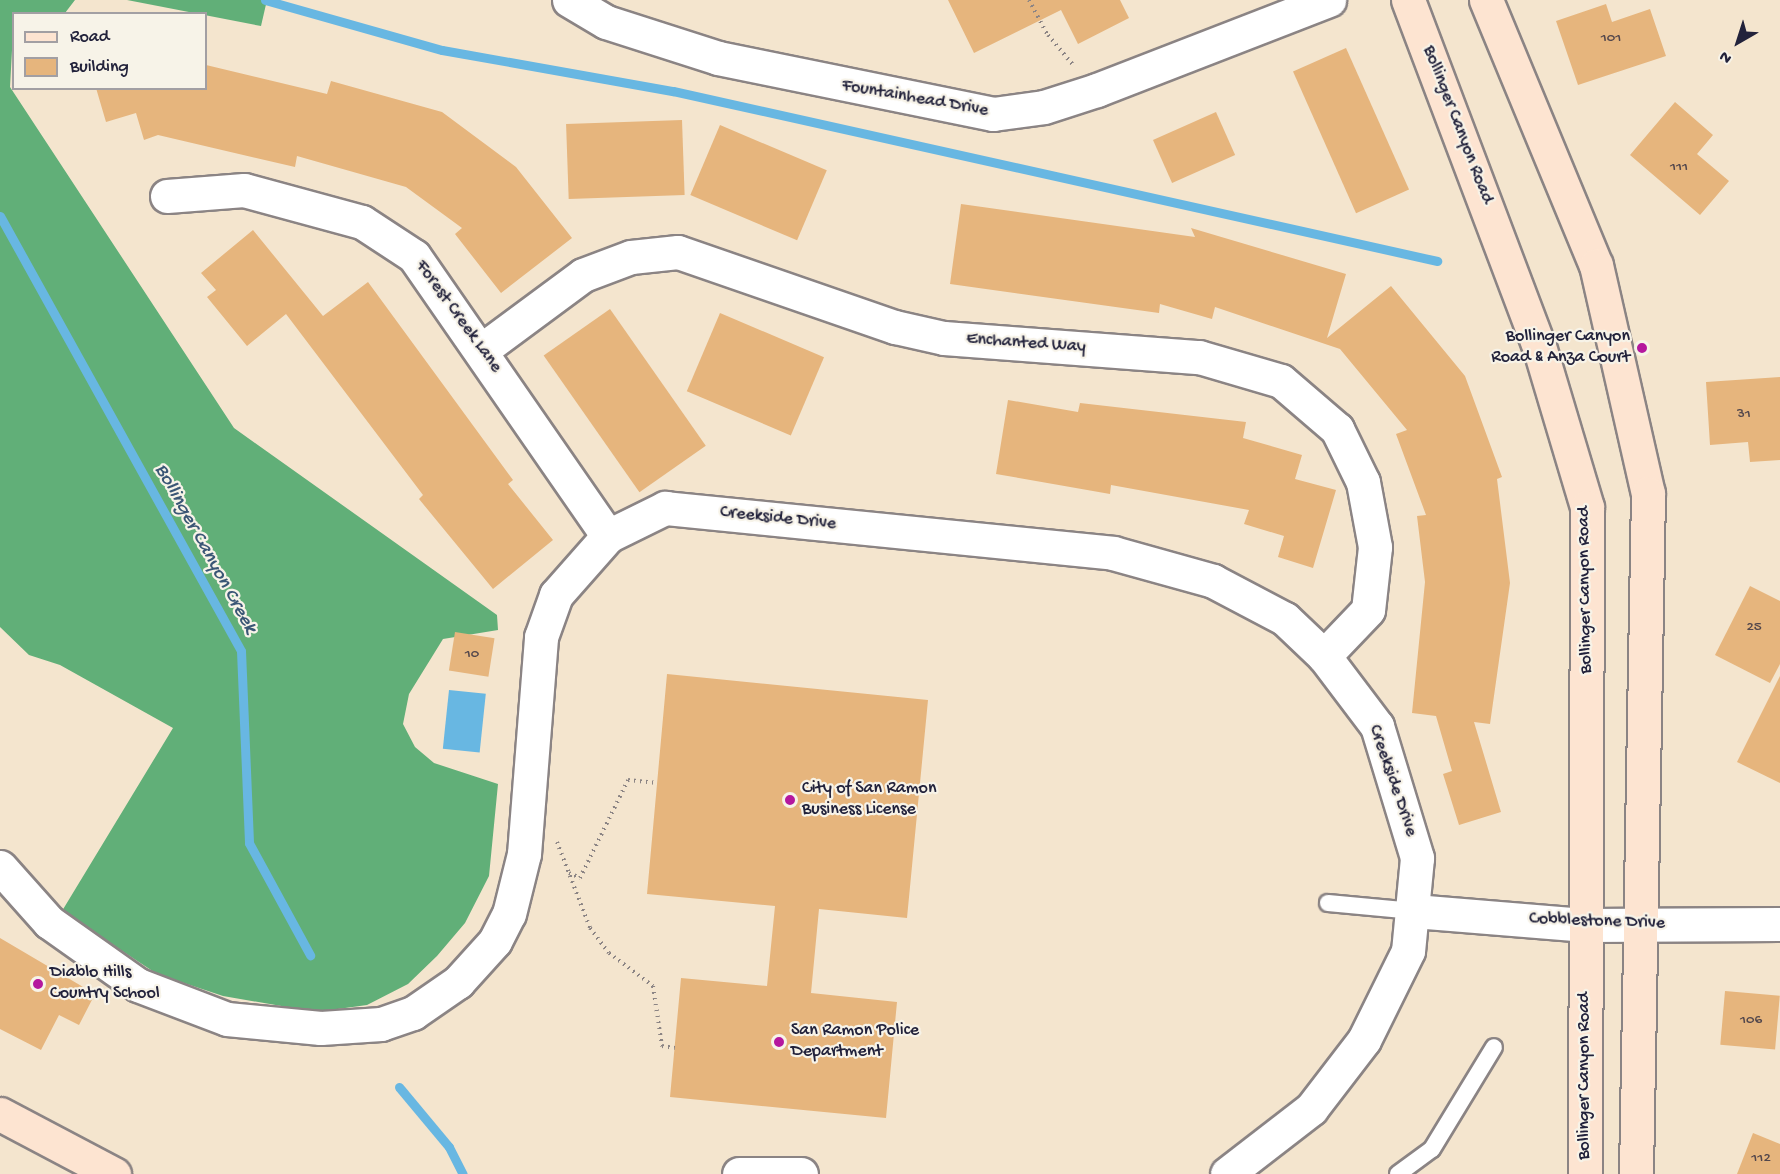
<!DOCTYPE html>
<html>
<head>
<meta charset="utf-8">
<style>
	body { margin:0 }
	#map { position:relative; width:1780px; height:1174px; overflow:hidden; background:#f4e5ce; font-family:"Gochi Hand",sans-serif }
	div>[style] { position:absolute }
	[style*='--x'] { left:calc(var(--x)*1px); top:calc(var(--y)*1px); width:calc(var(--w)*1px); rotate:calc(var(--a)*1deg) }
	.forest>* { inset:0; background:#61af78 }
	.water>* { inset:0; background:#68b7e2; transform-origin:0 0 }
	.stream>* { height:9px; margin:-4.5px; padding:0 4.5px; transform-origin:4.5px; border-radius:4.5px; background:#68b7e2 }
	.building>* { inset:0; background:#e6b57d; transform-origin:0 0 }
	.path>* { height:4px; margin-top:-2px; transform-origin:0; background:repeating-linear-gradient(90deg,#8b8484 0 1.5px,transparent 0 6px) }
	.roads { filter:drop-shadow(2px 0 #8b8484) drop-shadow(-2px 0 #8b8484) drop-shadow(0 2px #8b8484) drop-shadow(0 -2px #8b8484) }
	.service>* { height:16px; margin:-8px; padding:0 8px; transform-origin:8px; border-radius:8px; background:#fff }
	.minor>* { height:33px; margin:-16.5px; padding:0 16.5px; transform-origin:16.5px; border-radius:16.5px; background:#fff }
	.secondary>* { height:33px; margin:-16.5px; padding:0 16.5px; transform-origin:16.5px; border-radius:16.5px; background:#fde4d1 }
	.dots>* { width:16px; height:16px; translate:-50% -50%; box-sizing:border-box; border:3px solid #f7f3e8; border-radius:50% }
	span { translate:-50% -50%; white-space:nowrap; text-align:center; line-height:1.15; -webkit-text-stroke:4.5px #f7f3e8; paint-order:stroke }
	.number-label { font-size:15px; color:#53474c }
	.number-label span { -webkit-text-stroke-width:0 }
	.street-label { font-size:18px; color:#22223b }
	.poi-label { font-size:18px; color:#22223b }
	.right { translate:-100% -50%; text-align:right }
	.left { translate:0 -50%; text-align:left }
	.water-label { font-size:20px; color:#3a5675; font-style:italic }
	.legend { position:absolute; left:12px; top:12px; width:195px; height:78px; box-sizing:border-box; background:#f7f3e8; border:2px solid #a29fa3; margin:0; padding:8px 10px; list-style:none; font-size:18px; color:#22223b }
	.legend li { display:flex; align-items:center; gap:12px; height:30px }
	.legend b { width:30px; border:2px solid #a29fa3 }
	.north { position:absolute; left:1708px; top:12px; width:60px; height:60px; -webkit-text-stroke:4px #f7f3e8; paint-order:stroke; rotate:219deg; font-size:16px; font-weight:700; line-height:24px; text-align:center; color:#22223b }
	.north::after { content:''; display:block; margin:auto; width:21px; height:27px; background:#22223b; clip-path:polygon(50% 0,100% 100%,50% 72%,0 100%) }
</style>
</head>
<body>
<div id="map">
	<div class="forest">
		<i style="clip-path:polygon(0 0,75px 0,65px 13px,14px 14px,10px 87px,234px 428px,497px 615px,498px 630px,443px 639px,409px 694px,403px 724px,415px 747px,434px 763px,498px 784px,489px 876px,465px 923px,437px 956px,408px 984px,367px 1005px,316px 1012px,223px 996px,157px 974px,62px 911px,173px 728px,60px 665px,29px 655px,0 627px)"></i>
		<i style="clip-path:polygon(127px 0,267px 0,261px 26px)"></i>
	</div>
	<div class="water">
		<i style="left:449px;top:690px;width:37px;height:59px;rotate:6deg"></i>
	</div>
	<div class="stream">
		<i style="--x:265;--y:0;--w:184;--a:15.8"></i>
		<i style="--x:442;--y:50;--w:235;--a:10.1"></i>
		<i style="--x:673;--y:91;--w:783;--a:12.54"></i>
		<i style="--x:0;--y:216;--w:497;--a:61"></i>
		<i style="--x:241;--y:651;--w:192;--a:87.6"></i>
		<i style="--x:249;--y:843;--w:128;--a:61.4"></i>
		<i style="--x:399;--y:1087;--w:78;--a:50.2"></i>
		<i style="--x:449;--y:1147;--w:30;--a:63"></i>
	</div>
	<div class="building">
		<i style="clip-path:polygon(948px 0,1120px 0,1129px 18px,1078px 44px,1061px 10px,974px 53px)"></i>
		<i style="clip-path:polygon(1606px 4px,1612px 22px,1650px 9px,1666px 56px,1578px 85px,1556px 21px)"></i>
		<i style="left:1346px;top:48px;width:155px;height:58px;rotate:66deg"></i>
		<i style="clip-path:polygon(206px 65px,327px 94px,331px 81px,442px 112px,516px 167px,572px 238px,501px 293px,455px 234px,462px 228px,406px 187px,297px 156px,295px 167px,158px 135px,144px 140px,136px 113px,106px 122px,96px 88px,206px 88px)"></i>
		<i style="clip-path:polygon(1675px 102px,1713px 135px,1697px 154px,1729px 181px,1700px 215px,1630px 155px)"></i>
		<i style="left:1216px;top:112px;width:47px;height:69px;rotate:66deg"></i>
		<i style="left:682px;top:120px;width:75px;height:116px;rotate:88deg"></i>
		<i style="left:720px;top:125px;width:116px;height:76px;rotate:23deg"></i>
		<i style="clip-path:polygon(961px 204px,1195px 237px,1191px 228px,1346px 274px,1327px 338px,1391px 286px,1465px 376px,1502px 477px,1497px 479px,1510px 583px,1490px 724px,1474px 722px,1501px 812px,1459px 825px,1443px 774px,1452px 771px,1436px 716px,1412px 713px,1425px 582px,1417px 516px,1426px 515px,1396px 434px,1407px 430px,1340px 349px,1215px 307px,1212px 319px,1160px 304px,1159px 313px,950px 284px)"></i>
		<i style="clip-path:polygon(253px 230px,323px 316px,368px 282px,513px 480px,508px 484px,553px 540px,493px 589px,419px 499px,423px 495px,286px 314px,247px 346px,207px 297px,216px 290px,201px 273px)"></i>
		<i style="left:610px;top:309px;width:167px;height:81px;rotate:55deg"></i>
		<i style="left:720px;top:313px;width:113px;height:85px;rotate:23deg"></i>
		<i style="clip-path:polygon(1780px 377px,1780px 460px,1750px 462px,1748px 442px,1710px 445px,1706px 382px)"></i>
		<i style="clip-path:polygon(1008px 400px,1078px 412px,1080px 403px,1246px 422px,1243px 438px,1302px 455px,1295px 479px,1336px 490px,1313px 568px,1278px 557px,1284px 536px,1244px 524px,1249px 510px,1111px 485px,1110px 494px,996px 474px)"></i>
		<i style="clip-path:polygon(1750px 586px,1780px 601px,1780px 664px,1770px 683px,1715px 655px)"></i>
		<i style="left:455px;top:632px;width:40px;height:39px;rotate:9deg"></i>
		<i style="clip-path:polygon(667px 674px,928px 700px,907px 918px,819px 909px,811px 993px,897px 1002px,886px 1118px,670px 1097px,681px 978px,767px 986px,775px 906px,647px 894px)"></i>
		<i style="clip-path:polygon(1780px 676px,1780px 783px,1737px 762px)"></i>
		<i style="clip-path:polygon(0 938px,95px 994px,79px 1025px,59px 1015px,41px 1050px,0 1029px)"></i>
		<i style="left:1725px;top:991px;width:55px;height:54px;rotate:5deg"></i>
		<i style="clip-path:polygon(1753px 1133px,1780px 1144px,1780px 1174px,1737px 1174px)"></i>
	</div>
	<div class="path">
		<i style="--x:1029;--y:0;--w:40;--a:62"></i>
		<i style="--x:1048;--y:35;--w:38;--a:50"></i>
		<i style="--x:557;--y:842;--w:92;--a:69"></i>
		<i style="--x:590;--y:928;--w:31;--a:53"></i>
		<i style="--x:609;--y:953;--w:55;--a:36.9"></i>
		<i style="--x:653;--y:986;--w:61;--a:81.5"></i>
		<i style="--x:662;--y:1046;--w:13;--a:9"></i>
		<i style="--x:569;--y:873;--w:12;--a:24"></i>
		<i style="--x:580;--y:878;--w:109;--a:-63.9"></i>
		<i style="--x:628;--y:780;--w:29;--a:6"></i>
	</div>
	<div class="roads">
		<div class="service">
			<i style="--x:1328;--y:903;--w:86;--a:5.3"></i>
			<i style="--x:1398;--y:1174;--w:42;--a:-36.3"></i>
			<i style="--x:1432;--y:1149;--w:119;--a:-58.7"></i>
		</div>
		<div class="minor">
			<i style="--x:569;--y:0;--w:43;--a:30.7"></i>
			<i style="--x:606;--y:22;--w:118;--a:17.8"></i>
			<i style="--x:718;--y:58;--w:281;--a:11.5"></i>
			<i style="--x:993;--y:114;--w:51;--a:-7.8"></i>
			<i style="--x:1044;--y:107;--w:56;--a:-17.8"></i>
			<i style="--x:1097;--y:90;--w:249;--a:-21.2"></i>
			<i style="--x:167;--y:196;--w:77;--a:-4.5"></i>
			<i style="--x:244;--y:190;--w:122;--a:15.2"></i>
			<i style="--x:362;--y:222;--w:62;--a:33.2"></i>
			<i style="--x:414;--y:256;--w:341;--a:55.3"></i>
			<i style="--x:483;--y:349;--w:124;--a:-36.5"></i>
			<i style="--x:583;--y:275;--w:51;--a:-20.6"></i>
			<i style="--x:631;--y:257;--w:47;--a:-6.1"></i>
			<i style="--x:678;--y:252;--w:230;--a:19.1"></i>
			<i style="--x:895;--y:327;--w:50;--a:12.7"></i>
			<i style="--x:944;--y:338;--w:256;--a:4.3"></i>
			<i style="--x:1199;--y:357;--w:85;--a:16.3"></i>
			<i style="--x:1281;--y:381;--w:74;--a:40.6"></i>
			<i style="--x:1337;--y:429;--w:59;--a:63.9"></i>
			<i style="--x:1363;--y:482;--w:66;--a:79.5"></i>
			<i style="--x:1375;--y:547;--w:63;--a:96.3"></i>
			<i style="--x:1368;--y:610;--w:64;--a:133.7"></i>
			<i style="--x:0;--y:867;--w:74;--a:48.3"></i>
			<i style="--x:49;--y:922;--w:109;--a:35.3"></i>
			<i style="--x:138;--y:985;--w:95;--a:20.9"></i>
			<i style="--x:227;--y:1019;--w:94;--a:5.5"></i>
			<i style="--x:321;--y:1028;--w:60;--a:-3.8"></i>
			<i style="--x:381;--y:1024;--w:34;--a:-19"></i>
			<i style="--x:413;--y:1013;--w:55;--a:-34.6"></i>
			<i style="--x:458;--y:982;--w:55;--a:-47.9"></i>
			<i style="--x:495;--y:941;--w:30;--a:-63"></i>
			<i style="--x:509;--y:914;--w:62;--a:-76"></i>
			<i style="--x:524;--y:854;--w:218;--a:-85.5"></i>
			<i style="--x:541;--y:637;--w:45;--a:-70.3"></i>
			<i style="--x:556;--y:595;--w:79;--a:-48.6"></i>
			<i style="--x:608;--y:536;--w:64;--a:-26.2"></i>
			<i style="--x:665;--y:508;--w:450;--a:5.7"></i>
			<i style="--x:1113;--y:553;--w:104;--a:15.6"></i>
			<i style="--x:1213;--y:581;--w:81;--a:27.8"></i>
			<i style="--x:1285;--y:619;--w:54;--a:43.5"></i>
			<i style="--x:1324;--y:656;--w:88;--a:52.9"></i>
			<i style="--x:1377;--y:726;--w:138;--a:73.1"></i>
			<i style="--x:1417;--y:858;--w:93;--a:95.5"></i>
			<i style="--x:1408;--y:951;--w:99;--a:116.3"></i>
			<i style="--x:1364;--y:1040;--w:87;--a:127.5"></i>
			<i style="--x:1311;--y:1109;--w:106;--a:142.3"></i>
			<i style="--x:1414;--y:911;--w:173;--a:4.7"></i>
			<i style="--x:1586;--y:925;--w:194;--a:-0.3"></i>
			<i style="--x:739;--y:1174;--w:62;--a:0"></i>
		</div>
		<div class="secondary">
			<i style="--x:1408;--y:0;--w:370;--a:69.3"></i>
			<i style="--x:1539;--y:346;--w:168;--a:73.4"></i>
			<i style="--x:1587;--y:507;--w:667;--a:90.17"></i>
			<i style="--x:1486;--y:0;--w:287;--a:67.5"></i>
			<i style="--x:1596;--y:265;--w:234;--a:77.2"></i>
			<i style="--x:1648;--y:493;--w:681;--a:91.01"></i>
			<i style="--x:0;--y:1114;--w:129;--a:27.8"></i>
		</div>
	</div>
	<div class="dots">
		<i style="left:1642px;top:348px;background:#b5179e"></i>
		<i style="left:790px;top:800px;background:#b5179e"></i>
		<i style="left:38px;top:984px;background:#b5179e"></i>
		<i style="left:779px;top:1042px;background:#b5179e"></i>
	</div>
	<div class="number-label">
		<span style="left:1611px;top:39px">101</span>
		<span style="left:1679px;top:168px">111</span>
		<span style="left:1744px;top:415px">31</span>
		<span style="left:1754px;top:628px">25</span>
		<span style="left:472px;top:655px">10</span>
		<span style="left:1751px;top:1021px">106</span>
		<span style="left:1761px;top:1159px">112</span>
	</div>
	<div class="street-label">
		<span style="left:915px;top:99px;rotate:10deg">Fountainhead Drive</span>
		<span style="left:1457px;top:125px;rotate:69deg">Bollinger Canyon Road</span>
		<span style="left:458px;top:317px;rotate:54deg">Forest Creek Lane</span>
		<span style="left:1026px;top:344px;rotate:4deg">Enchanted Way</span>
		<span style="left:778px;top:519px;rotate:6deg">Creekside Drive</span>
		<span style="left:1586px;top:590px;rotate:-91deg">Bollinger Canyon Road</span>
		<span style="left:1392px;top:781px;rotate:71deg">Creekside Drive</span>
		<span style="left:1597px;top:922px;rotate:2deg">Cobblestone Drive</span>
		<span style="left:1585px;top:1076px;rotate:-90deg">Bollinger Canyon Road</span>
	</div>
	<div class="poi-label">
		<span class="right" style="left:1630px;top:348px">Bollinger Canyon<br>Road &amp; Anza Court</span>
		<span class="left" style="left:802px;top:800px">City of San Ramon<br>Business License</span>
		<span class="left" style="left:50px;top:984px">Diablo Hills<br>Country School</span>
		<span class="left" style="left:791px;top:1042px">San Ramon Police<br>Department</span>
	</div>
	<div class="water-label">
		<span style="left:205px;top:549px;rotate:61deg">Bollinger Canyon Creek</span>
	</div>
	<ul class="legend">
	<li><b style="height:8px;background:#fde4d1"></b>Road</li>
	<li><b style="height:16px;background:#e6b57d"></b>Building</li>
	</ul>
	<div class="north">N</div>
</div>
</body>
</html>
